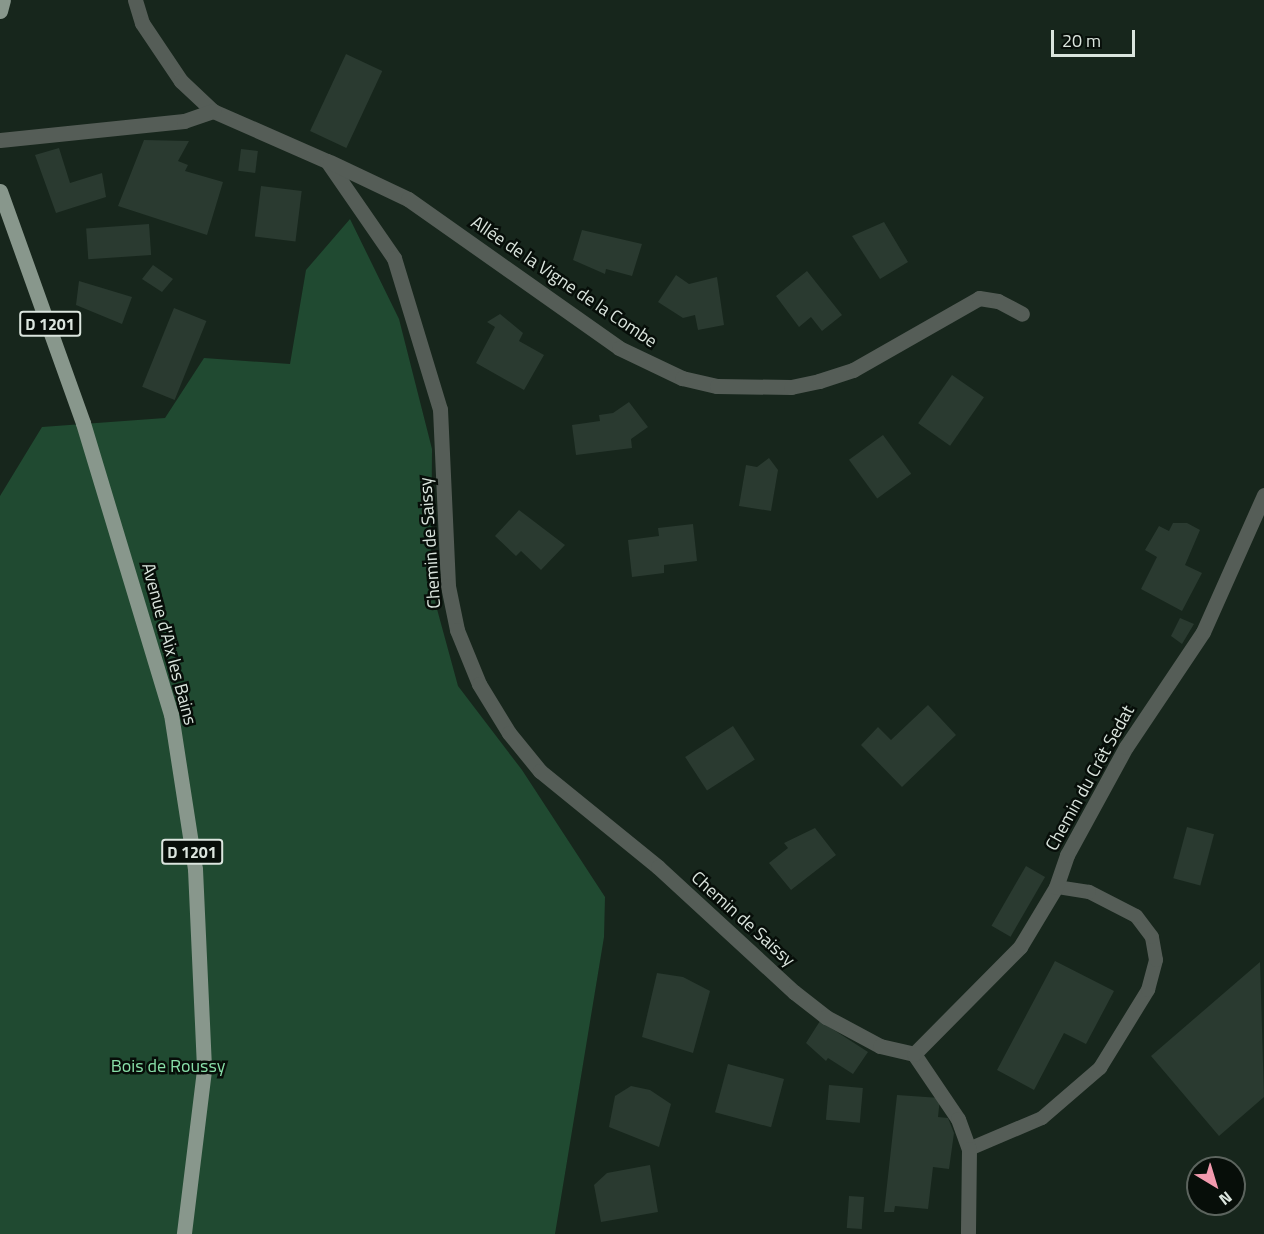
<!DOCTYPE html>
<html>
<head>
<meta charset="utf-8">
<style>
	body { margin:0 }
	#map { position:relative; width:1264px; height:1234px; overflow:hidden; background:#17261c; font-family:"Titillium Web",sans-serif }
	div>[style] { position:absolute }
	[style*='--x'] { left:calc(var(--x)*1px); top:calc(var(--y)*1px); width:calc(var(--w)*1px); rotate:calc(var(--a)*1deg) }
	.green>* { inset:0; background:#204a31 }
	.building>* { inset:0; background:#2a3a30; transform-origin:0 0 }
	.service>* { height:14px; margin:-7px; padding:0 7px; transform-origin:7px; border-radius:7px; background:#555d57 }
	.minor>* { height:15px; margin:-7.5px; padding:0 7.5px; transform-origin:7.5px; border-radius:7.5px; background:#555d57 }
	.primary>* { height:15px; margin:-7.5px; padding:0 7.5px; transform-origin:7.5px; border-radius:7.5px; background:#88978c }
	span { translate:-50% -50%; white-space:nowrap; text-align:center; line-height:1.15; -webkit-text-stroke:5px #070e09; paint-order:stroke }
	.shield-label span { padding:2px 4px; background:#070e09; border:2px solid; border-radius:4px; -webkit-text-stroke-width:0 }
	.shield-label { font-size:16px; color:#dbe5de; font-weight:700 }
	.street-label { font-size:18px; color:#dbe5de }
	.park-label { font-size:18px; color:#89dfa9 }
	.north { position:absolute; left:1186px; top:1156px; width:60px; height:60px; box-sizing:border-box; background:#070e09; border:2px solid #5c645e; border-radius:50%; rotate:142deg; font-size:16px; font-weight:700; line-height:24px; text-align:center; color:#dbe5de }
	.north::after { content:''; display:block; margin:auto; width:21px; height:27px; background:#f29aae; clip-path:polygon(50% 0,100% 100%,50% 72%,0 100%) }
	.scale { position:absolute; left:1051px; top:30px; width:84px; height:27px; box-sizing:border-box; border:3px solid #dbe5de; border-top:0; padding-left:8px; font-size:18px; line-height:21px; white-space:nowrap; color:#dbe5de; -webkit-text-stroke:4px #070e09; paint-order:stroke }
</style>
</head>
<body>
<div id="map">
	<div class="green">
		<i style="clip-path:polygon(350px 219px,399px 319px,432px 449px,431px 587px,458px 686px,522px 770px,605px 897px,604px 937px,555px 1234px,0 1234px,0 496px,42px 427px,165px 418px,204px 358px,290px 364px,306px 270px)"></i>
	</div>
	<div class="building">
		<i style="left:346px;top:54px;width:40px;height:85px;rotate:25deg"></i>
		<i style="clip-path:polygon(144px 140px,189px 141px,178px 161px,188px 165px,185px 171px,223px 182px,207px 235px,118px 206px)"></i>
		<i style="clip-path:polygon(59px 148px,70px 183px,102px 173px,106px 197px,56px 213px,35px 155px)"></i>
		<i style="left:241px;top:149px;width:17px;height:22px;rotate:7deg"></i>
		<i style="left:261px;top:186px;width:41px;height:51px;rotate:7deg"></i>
		<i style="clip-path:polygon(884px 222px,908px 262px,880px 279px,852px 236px)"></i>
		<i style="left:149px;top:224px;width:31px;height:63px;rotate:86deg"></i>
		<i style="clip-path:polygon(582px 230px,642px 244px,632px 276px,606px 269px,605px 274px,573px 260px)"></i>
		<i style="clip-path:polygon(153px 265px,173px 279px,162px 292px,142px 279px)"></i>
		<i style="clip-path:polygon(807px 271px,842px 315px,822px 331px,811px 317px,799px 327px,776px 296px)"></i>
		<i style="clip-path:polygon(676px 275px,689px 284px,717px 277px,724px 325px,698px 330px,695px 315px,683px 318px,658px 302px)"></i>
		<i style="clip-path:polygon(79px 281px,132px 297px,122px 324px,76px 305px)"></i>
		<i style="left:174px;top:308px;width:35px;height:85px;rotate:22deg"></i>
		<i style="clip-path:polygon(500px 314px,523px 333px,519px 341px,544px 355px,524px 390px,476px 363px,495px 327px,487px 322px)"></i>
		<i style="left:952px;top:375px;width:39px;height:59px;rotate:35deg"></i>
		<i style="clip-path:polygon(629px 402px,648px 427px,631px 439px,632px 448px,576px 455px,572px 425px,600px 421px,599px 415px,613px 413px)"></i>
		<i style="left:883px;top:435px;width:48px;height:42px;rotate:54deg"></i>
		<i style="clip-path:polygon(769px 458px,778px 470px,771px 511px,739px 506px,746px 465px,757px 467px)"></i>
		<i style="clip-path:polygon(519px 510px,565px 545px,541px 570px,521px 551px,516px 556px,495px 536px)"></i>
		<i style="clip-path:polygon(1173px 523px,1187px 523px,1200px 530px,1185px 565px,1202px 573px,1182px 611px,1141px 589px,1157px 557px,1145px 550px,1159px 526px,1169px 531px)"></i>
		<i style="clip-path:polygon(693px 524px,697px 561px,664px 565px,664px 573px,632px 577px,628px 540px,659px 536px,658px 528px)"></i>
		<i style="clip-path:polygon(1180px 618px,1194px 624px,1182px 644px,1171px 636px)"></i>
		<i style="clip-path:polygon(928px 705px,956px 735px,902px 787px,861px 745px,878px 727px,891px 740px)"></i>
		<i style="left:733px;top:726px;width:40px;height:57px;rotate:57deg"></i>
		<i style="left:1187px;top:827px;width:28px;height:53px;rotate:15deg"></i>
		<i style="clip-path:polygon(815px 828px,836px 855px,791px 890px,769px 863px,788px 848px,784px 843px)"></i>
		<i style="left:1026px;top:866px;width:22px;height:69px;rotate:30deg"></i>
		<i style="clip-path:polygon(1055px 961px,1114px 991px,1086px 1044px,1064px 1033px,1034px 1090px,997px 1070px)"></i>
		<i style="clip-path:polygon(1260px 962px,1264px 1097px,1219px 1136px,1151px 1056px)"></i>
		<i style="clip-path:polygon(657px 973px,683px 977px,710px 991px,693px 1053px,642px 1037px)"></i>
		<i style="clip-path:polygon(820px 1021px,868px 1052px,853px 1074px,828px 1058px,826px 1061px,806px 1043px)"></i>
		<i style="left:728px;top:1064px;width:58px;height:50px;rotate:15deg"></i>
		<i style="left:829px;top:1085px;width:34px;height:35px;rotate:5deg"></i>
		<i style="clip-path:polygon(631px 1086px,650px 1090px,671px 1104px,659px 1147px,609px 1127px,615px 1096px)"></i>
		<i style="clip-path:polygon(897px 1095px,940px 1098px,938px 1117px,948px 1118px,954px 1133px,949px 1169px,933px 1167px,928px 1209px,895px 1206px,894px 1212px,884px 1212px)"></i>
		<i style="clip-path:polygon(650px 1165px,658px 1212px,601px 1222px,594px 1185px,607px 1173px)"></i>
		<i style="left:849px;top:1196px;width:15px;height:32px;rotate:4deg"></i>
	</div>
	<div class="service">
		<i style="--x:969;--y:1149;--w:79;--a:-23"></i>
		<i style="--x:1042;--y:1118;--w:77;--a:-40.8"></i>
		<i style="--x:1100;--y:1068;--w:92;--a:-58.4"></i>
		<i style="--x:1148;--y:990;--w:31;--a:-75"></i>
		<i style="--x:1156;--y:960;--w:23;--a:-100"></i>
		<i style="--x:1152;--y:937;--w:26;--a:-127"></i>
		<i style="--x:1136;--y:916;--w:53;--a:-152.9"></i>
		<i style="--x:1089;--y:892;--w:33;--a:-171"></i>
	</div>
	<div class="minor">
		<i style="--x:135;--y:0;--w:24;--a:73"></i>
		<i style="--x:142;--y:23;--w:70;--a:56.1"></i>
		<i style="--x:181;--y:81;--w:44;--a:43.2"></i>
		<i style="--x:213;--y:111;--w:124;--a:23.7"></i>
		<i style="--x:327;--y:161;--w:118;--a:55.4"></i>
		<i style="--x:394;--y:258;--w:158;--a:73.1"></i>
		<i style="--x:440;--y:409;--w:177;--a:87.4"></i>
		<i style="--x:448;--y:586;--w:45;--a:78.4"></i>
		<i style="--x:457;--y:630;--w:58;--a:67.8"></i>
		<i style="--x:479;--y:684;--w:57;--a:58.5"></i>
		<i style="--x:509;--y:733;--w:49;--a:50.8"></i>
		<i style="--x:540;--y:771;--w:152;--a:39.1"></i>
		<i style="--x:658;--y:867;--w:185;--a:42.6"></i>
		<i style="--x:794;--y:992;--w:41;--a:38"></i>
		<i style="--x:826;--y:1017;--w:61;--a:28.2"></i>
		<i style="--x:880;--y:1046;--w:35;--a:13"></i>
		<i style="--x:914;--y:1054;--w:78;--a:55.9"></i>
		<i style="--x:958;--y:1119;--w:32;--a:70"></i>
		<i style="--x:969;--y:1149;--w:85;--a:90.7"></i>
		<i style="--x:0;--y:140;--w:185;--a:-5.9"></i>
		<i style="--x:184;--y:121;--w:31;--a:-19"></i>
		<i style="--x:330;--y:162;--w:86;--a:25.4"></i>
		<i style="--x:408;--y:199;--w:258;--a:35.2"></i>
		<i style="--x:619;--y:348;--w:70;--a:25.5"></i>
		<i style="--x:682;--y:378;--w:36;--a:13"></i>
		<i style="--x:717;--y:386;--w:74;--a:0.8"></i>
		<i style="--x:791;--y:387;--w:29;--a:-12"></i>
		<i style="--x:819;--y:381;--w:36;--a:-18"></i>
		<i style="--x:853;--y:370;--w:145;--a:-29.7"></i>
		<i style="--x:979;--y:298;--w:19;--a:9"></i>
		<i style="--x:998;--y:301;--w:27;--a:28"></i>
		<i style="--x:914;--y:1054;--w:151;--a:-45.3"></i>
		<i style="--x:1020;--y:947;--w:70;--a:-59"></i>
		<i style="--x:1056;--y:887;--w:34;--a:-71"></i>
		<i style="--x:1067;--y:855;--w:123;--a:-61.4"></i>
		<i style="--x:1126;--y:747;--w:138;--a:-56.2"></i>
		<i style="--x:1203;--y:632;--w:150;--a:-66"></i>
	</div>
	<div class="primary">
		<i style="--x:0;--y:11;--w:11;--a:-75"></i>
		<i style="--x:0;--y:191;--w:246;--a:70.3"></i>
		<i style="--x:83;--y:423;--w:304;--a:73.2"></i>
		<i style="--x:171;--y:714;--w:157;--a:81.2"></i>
		<i style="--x:195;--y:869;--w:201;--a:87.4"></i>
		<i style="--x:204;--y:1070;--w:165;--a:97"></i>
	</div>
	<div class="shield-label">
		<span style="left:50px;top:324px">D 1201</span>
		<span style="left:192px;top:852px">D 1201</span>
	</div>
	<div class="street-label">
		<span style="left:564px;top:282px;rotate:34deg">Allée de la Vigne de la Combe</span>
		<span style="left:430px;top:543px;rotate:-94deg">Chemin de Saissy</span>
		<span style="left:169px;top:644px;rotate:75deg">Avenue d'Aix les Bains</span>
		<span style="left:1090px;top:778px;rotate:-61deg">Chemin du Crêt Sedat</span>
		<span style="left:743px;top:919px;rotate:42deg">Chemin de Saissy</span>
	</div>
	<div class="park-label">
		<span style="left:168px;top:1066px">Bois de Roussy</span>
	</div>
	<div class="north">N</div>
	<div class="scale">20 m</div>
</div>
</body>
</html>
